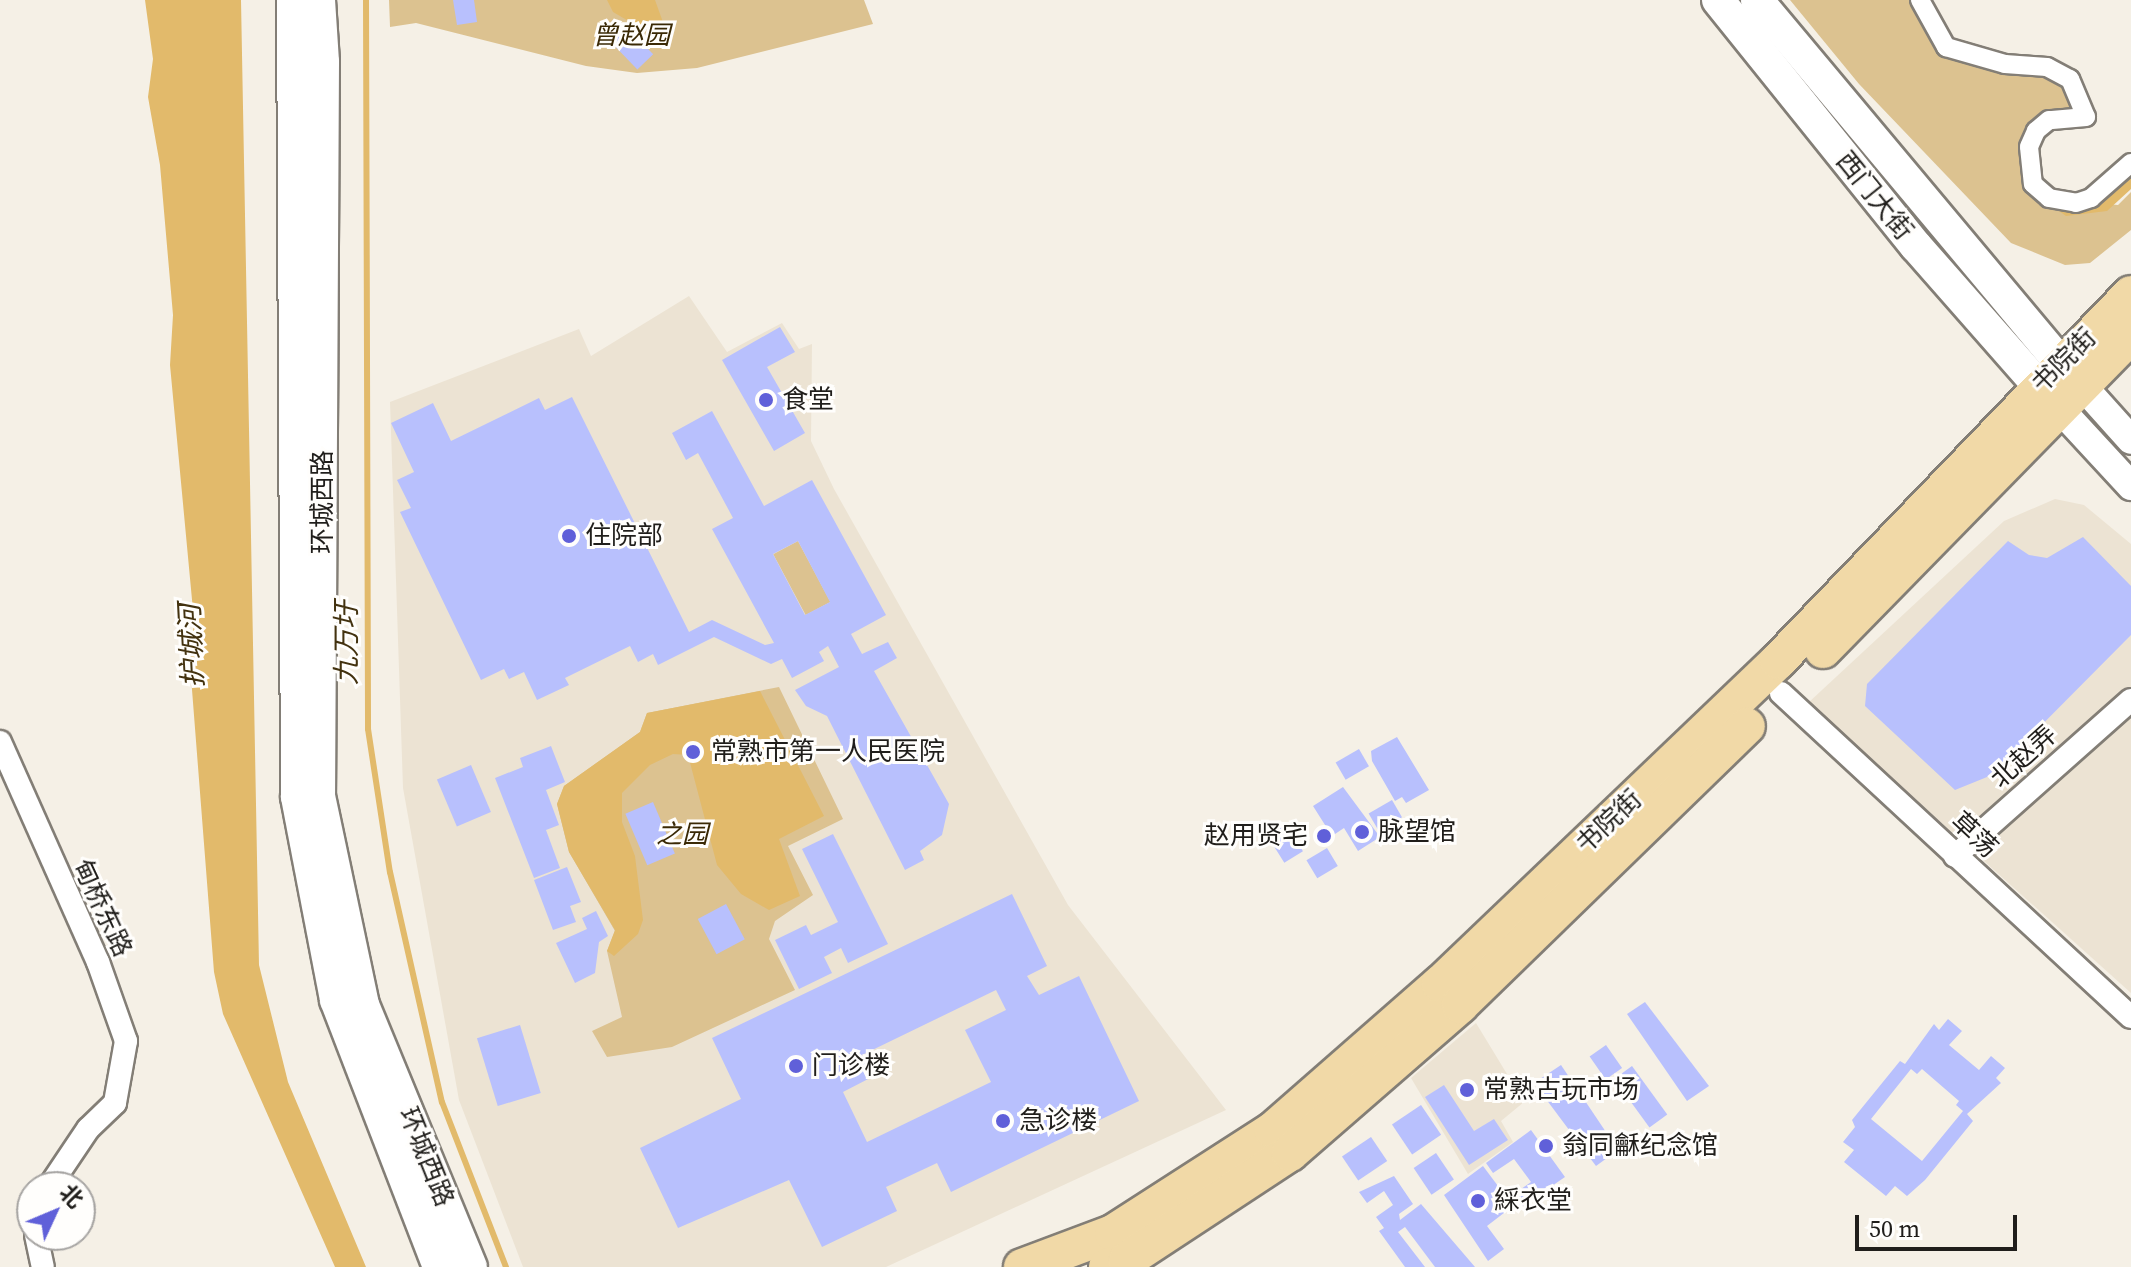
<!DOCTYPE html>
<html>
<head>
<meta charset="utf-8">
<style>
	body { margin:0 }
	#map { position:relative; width:2131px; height:1267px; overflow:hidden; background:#f5f0e6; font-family:"Source Serif 4","Noto Sans SC",serif }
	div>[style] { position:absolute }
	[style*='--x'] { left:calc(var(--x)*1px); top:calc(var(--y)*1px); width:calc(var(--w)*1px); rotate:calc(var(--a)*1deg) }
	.built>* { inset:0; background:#ece3d3 }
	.green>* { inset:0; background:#dcc290; transform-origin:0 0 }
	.water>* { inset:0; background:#e2ba6b }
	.stream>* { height:6px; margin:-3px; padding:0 3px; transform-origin:3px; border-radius:3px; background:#e2ba6b }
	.building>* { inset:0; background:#b8c0fd; transform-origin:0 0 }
	.roads { filter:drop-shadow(2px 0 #837e76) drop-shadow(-2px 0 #837e76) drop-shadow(0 2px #837e76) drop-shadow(0 -2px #837e76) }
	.pedestrian>* { height:18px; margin:-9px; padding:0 9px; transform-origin:9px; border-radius:9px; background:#fff }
	.minor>* { height:22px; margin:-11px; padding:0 11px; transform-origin:11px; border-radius:11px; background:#fff }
	.tertiary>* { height:28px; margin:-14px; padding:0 14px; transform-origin:14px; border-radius:14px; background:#fff }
	.secondary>* { height:32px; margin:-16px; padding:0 16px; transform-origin:16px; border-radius:16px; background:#fff }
	.primary>* { height:36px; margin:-18px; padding:0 18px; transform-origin:18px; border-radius:18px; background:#f1d9a7 }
	.dots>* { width:22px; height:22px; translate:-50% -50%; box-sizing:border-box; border:4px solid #fffefc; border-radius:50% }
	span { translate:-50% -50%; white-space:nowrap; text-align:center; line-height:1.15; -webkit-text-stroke:6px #fffefc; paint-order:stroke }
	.park-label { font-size:26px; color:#3a2905; font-style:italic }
	.street-label { font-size:26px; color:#201e1b }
	.poi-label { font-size:26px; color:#201e1b }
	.left { translate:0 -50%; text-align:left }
	.right { translate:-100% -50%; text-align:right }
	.water-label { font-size:28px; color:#43320f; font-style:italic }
	.north { position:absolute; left:16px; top:1171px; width:80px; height:80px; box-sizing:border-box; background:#fffefc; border:2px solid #a6a4a2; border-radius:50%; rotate:46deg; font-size:22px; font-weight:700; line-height:32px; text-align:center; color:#201e1b }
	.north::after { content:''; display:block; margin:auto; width:28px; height:36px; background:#6060d9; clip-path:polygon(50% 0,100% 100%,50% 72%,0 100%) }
	.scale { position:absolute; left:1855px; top:1215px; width:162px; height:36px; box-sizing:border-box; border:4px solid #201e1b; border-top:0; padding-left:10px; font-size:24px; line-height:28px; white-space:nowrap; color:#201e1b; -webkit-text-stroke:6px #fffefc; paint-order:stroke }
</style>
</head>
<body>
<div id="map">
	<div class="built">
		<i style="clip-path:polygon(689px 296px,727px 352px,782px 323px,799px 349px,812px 344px,811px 441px,834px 489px,1068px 905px,1226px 1110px,886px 1267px,523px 1267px,459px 1100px,403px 788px,390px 402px,579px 329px,591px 356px)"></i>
		<i style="clip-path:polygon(2055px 499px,2084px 505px,2131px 544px,2131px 993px,1808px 703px,2004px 521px)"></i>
		<i style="clip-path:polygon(1476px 1023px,1524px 1102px,1501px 1121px,1513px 1142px,1468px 1174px,1411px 1078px)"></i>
	</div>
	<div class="green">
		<i style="clip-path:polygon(389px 0,864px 0,873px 24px,697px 68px,637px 73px,586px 66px,416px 23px,390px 27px)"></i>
		<i style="clip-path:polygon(1790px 0,1920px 0,1946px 47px,2070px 79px,2086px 117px,2036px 131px,2041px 198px,2118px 205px,2131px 192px,2131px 230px,2090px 263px,2065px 265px,2011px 243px,1859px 84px)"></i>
		<i style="left:798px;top:541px;width:69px;height:28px;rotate:62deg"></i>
		<i style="clip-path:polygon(779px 687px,843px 819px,788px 846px,813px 895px,775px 921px,769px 939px,795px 990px,672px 1047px,607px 1057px,592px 1031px,622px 1017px,607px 951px,615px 931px,569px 852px,557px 804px,564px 786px,640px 732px,647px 713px)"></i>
	</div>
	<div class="water">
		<i style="clip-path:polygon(145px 0,241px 0,259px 965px,288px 1082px,366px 1267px,335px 1267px,223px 1014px,214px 972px,190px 664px,194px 621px,170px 365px,173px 315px,160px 165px,148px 97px,153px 59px)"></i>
		<i style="clip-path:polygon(607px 0,655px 0,664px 25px,644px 30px,613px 12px)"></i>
		<i style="clip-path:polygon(2131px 163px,2131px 189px,2107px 211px,2066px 216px,2041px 198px,2076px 203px)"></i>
		<i style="clip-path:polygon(760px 691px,824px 816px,779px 839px,800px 896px,769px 910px,741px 894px,717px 865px,688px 755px,673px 754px,650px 765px,622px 793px,622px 822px,635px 856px,643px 920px,638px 934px,614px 956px,607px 951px,615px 930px,569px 852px,557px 804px,564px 786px,640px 732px,647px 713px)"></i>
	</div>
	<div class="stream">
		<i style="--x:366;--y:0;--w:729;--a:89.84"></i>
		<i style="--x:368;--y:729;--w:145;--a:81.3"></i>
		<i style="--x:390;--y:872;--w:236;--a:77.3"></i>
		<i style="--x:442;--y:1102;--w:177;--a:68.8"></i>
	</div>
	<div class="building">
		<i style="clip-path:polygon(453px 0,474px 0,477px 22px,457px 25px)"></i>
		<i style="left:624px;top:24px;width:42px;height:22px;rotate:46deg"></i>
		<i style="clip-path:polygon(780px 327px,795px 352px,767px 367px,805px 433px,774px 451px,722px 360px)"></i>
		<i style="clip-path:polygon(evenodd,572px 397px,689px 632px,712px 620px,765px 645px,774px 643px,712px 529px,733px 518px,698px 453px,686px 460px,672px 433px,712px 411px,764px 506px,812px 480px,886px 615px,851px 634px,862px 654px,888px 642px,897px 658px,874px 671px,949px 804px,942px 835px,920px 851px,924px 860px,905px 870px,827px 716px,806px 706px,795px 690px,839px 667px,828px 646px,819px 652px,824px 661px,792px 678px,782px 659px,771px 664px,714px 637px,658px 665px,653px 654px,638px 662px,630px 646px,565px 678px,569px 685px,537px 700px,524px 672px,509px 679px,504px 669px,481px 680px,400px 512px,411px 508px,397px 480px,414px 472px,391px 423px,433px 403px,451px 441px,539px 398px,545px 410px,572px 397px,798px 541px,830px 602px,805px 615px,773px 554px,798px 541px)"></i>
		<i style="clip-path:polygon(2083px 537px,2131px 586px,2131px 635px,1992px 775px,1955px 790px,1865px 706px,1867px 684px,2008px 541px,2029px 555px,2047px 558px)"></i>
		<i style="clip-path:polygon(1397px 737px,1429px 790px,1406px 803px,1402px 797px,1395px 801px,1372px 761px,1371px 751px)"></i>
		<i style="clip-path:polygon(551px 746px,565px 782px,546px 790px,559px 825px,546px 830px,560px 868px,534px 878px,495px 778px,523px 767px,520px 758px)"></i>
		<i style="left:1359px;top:749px;width:20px;height:27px;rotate:60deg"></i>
		<i style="left:471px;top:765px;width:51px;height:37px;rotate:67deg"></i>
		<i style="clip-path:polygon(1343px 787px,1380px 837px,1358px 851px,1344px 828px,1332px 836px,1313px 806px)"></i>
		<i style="left:1392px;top:800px;width:20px;height:27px;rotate:60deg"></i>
		<i style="left:653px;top:802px;width:56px;height:30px;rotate:67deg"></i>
		<i style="left:1286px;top:824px;width:32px;height:22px;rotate:58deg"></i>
		<i style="clip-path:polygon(833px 834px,888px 944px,848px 963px,841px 948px,824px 957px,832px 973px,799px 989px,775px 940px,806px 925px,811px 935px,838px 922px,802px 849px)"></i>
		<i style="left:1327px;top:848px;width:21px;height:24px;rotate:59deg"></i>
		<i style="clip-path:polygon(567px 867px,581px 902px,570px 906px,576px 922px,553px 930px,534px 880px)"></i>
		<i style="clip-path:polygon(evenodd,1012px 894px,1047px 966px,1027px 976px,1039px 995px,1079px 976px,1139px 1101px,951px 1192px,937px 1163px,886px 1187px,897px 1211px,822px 1247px,789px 1180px,678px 1228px,640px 1148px,741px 1099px,712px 1038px,1012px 894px,996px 990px,1006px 1010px,965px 1030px,991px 1082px,867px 1142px,843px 1092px,872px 1077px,862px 1055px,996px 990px)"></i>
		<i style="left:726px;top:904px;width:40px;height:32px;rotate:62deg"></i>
		<i style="clip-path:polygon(596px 911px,608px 936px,599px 942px,595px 973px,575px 983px,556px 943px,587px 929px,582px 918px)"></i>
		<i style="clip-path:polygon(1645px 1002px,1709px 1086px,1687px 1101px,1627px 1014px)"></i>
		<i style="clip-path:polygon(evenodd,1948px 1019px,1962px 1031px,1949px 1045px,1979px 1070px,1991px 1056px,2005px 1068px,1996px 1078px,2001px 1083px,1967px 1114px,1973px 1121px,1925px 1180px,1907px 1196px,1895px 1186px,1886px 1196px,1844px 1162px,1854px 1150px,1843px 1142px,1855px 1127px,1852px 1120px,1900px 1061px,1905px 1064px,1934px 1024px,1939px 1030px,1948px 1019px,1911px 1069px,1917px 1074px,1922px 1069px,1959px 1101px,1956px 1105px,1963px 1111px,1922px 1161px,1871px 1119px,1911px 1069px)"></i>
		<i style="left:520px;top:1025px;width:71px;height:45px;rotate:73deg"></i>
		<i style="left:1606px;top:1045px;width:28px;height:20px;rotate:55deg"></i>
		<i style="clip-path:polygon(1561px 1065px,1618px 1150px,1596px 1166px,1534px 1083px)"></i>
		<i style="left:1632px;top:1066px;width:60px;height:22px;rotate:54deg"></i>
		<i style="clip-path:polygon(1444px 1085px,1474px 1131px,1494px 1119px,1508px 1140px,1469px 1165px,1425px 1097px)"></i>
		<i style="left:1421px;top:1105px;width:36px;height:35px;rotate:56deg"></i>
		<i style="clip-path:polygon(1531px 1130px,1565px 1177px,1518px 1209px,1510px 1197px,1531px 1182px,1514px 1159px,1493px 1173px,1486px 1163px)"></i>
		<i style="left:1371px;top:1137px;width:29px;height:35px;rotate:56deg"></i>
		<i style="left:1436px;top:1153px;width:32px;height:27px;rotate:56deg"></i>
		<i style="clip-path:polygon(1483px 1166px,1513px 1206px,1487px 1226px,1504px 1249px,1488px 1261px,1444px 1195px)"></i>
		<i style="clip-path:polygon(1394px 1176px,1413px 1204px,1399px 1214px,1400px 1220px,1421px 1204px,1475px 1267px,1435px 1267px,1405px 1227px,1398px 1232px,1425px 1267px,1405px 1267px,1379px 1231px,1384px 1228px,1376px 1217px,1393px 1205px,1384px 1191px,1367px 1203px,1359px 1192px)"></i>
	</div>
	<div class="roads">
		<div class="pedestrian">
			<i style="--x:1920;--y:0;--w:54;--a:61"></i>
			<i style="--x:1946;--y:47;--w:61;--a:16.1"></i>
			<i style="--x:2005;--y:64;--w:42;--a:4.1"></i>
			<i style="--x:2047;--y:67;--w:26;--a:28"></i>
			<i style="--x:2070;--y:79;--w:41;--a:67.2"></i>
			<i style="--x:2086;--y:117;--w:37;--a:175"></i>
			<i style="--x:2049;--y:120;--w:17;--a:140"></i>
			<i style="--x:2036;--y:131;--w:17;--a:114"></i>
			<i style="--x:2029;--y:147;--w:37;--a:84"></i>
			<i style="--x:2033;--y:184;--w:21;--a:41"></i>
			<i style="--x:2049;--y:198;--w:27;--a:10"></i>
			<i style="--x:2076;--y:203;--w:16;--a:-18"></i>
			<i style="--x:2091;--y:198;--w:53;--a:-41.2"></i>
		</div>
		<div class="minor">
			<i style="--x:1781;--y:693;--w:477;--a:42.8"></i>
			<i style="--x:0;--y:742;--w:241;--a:66"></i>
			<i style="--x:98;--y:962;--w:84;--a:70.5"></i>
			<i style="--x:126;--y:1041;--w:63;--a:100.1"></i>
			<i style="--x:115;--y:1103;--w:37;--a:136"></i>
			<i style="--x:88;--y:1129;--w:70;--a:123.9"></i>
			<i style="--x:1955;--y:856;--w:235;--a:-41.6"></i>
			<i style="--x:36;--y:1235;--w:33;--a:78"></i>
		</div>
		<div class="tertiary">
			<i style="--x:2070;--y:372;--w:91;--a:48.1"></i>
			<i style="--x:2047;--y:395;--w:124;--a:47.3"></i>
		</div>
		<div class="secondary">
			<i style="--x:293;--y:0;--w:797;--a:89.71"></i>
			<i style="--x:297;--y:797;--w:207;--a:79.1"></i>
			<i style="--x:336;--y:1000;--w:286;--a:68.9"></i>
			<i style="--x:319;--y:0;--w:62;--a:86.3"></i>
			<i style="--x:323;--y:62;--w:734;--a:90.31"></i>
			<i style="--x:319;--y:796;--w:214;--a:78.1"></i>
			<i style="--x:363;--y:1005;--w:283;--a:67.6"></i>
			<i style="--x:1718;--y:0;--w:316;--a:51.2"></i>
			<i style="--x:1916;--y:246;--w:185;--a:48.7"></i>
			<i style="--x:1757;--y:0;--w:473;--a:50.1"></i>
		</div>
		<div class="primary">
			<i style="--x:1823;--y:650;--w:440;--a:-45.6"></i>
			<i style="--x:1022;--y:1267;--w:97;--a:-20.5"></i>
			<i style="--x:1113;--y:1233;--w:190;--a:-32.8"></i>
			<i style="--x:1273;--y:1130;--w:222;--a:-41.2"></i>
			<i style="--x:1440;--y:984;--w:468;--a:-43.7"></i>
			<i style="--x:1778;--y:661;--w:509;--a:-46.11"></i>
			<i style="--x:1107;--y:1267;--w:21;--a:-19"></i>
			<i style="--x:1127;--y:1260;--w:195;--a:-33.3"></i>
			<i style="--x:1290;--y:1153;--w:225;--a:-41"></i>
			<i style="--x:1460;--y:1005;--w:400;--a:-44.2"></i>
		</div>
	</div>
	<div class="dots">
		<i style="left:766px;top:400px;background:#6060d9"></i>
		<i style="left:569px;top:536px;background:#6060d9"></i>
		<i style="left:693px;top:752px;background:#6060d9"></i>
		<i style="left:1362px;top:832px;background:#6060d9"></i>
		<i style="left:1324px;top:836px;background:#6060d9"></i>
		<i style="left:796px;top:1066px;background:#6060d9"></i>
		<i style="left:1467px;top:1090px;background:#6060d9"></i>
		<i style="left:1003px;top:1121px;background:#6060d9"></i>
		<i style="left:1546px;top:1146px;background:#6060d9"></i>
		<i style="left:1478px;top:1201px;background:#6060d9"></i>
	</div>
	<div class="park-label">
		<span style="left:631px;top:36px">曾赵园</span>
		<span style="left:682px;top:835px">之园</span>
	</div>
	<div class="street-label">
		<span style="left:1874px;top:196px;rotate:51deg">西门大街</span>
		<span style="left:2064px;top:361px;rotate:-45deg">书院街</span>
		<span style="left:323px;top:502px;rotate:-90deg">环城西路</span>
		<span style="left:2024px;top:757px;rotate:-42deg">北赵弄</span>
		<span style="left:1609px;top:822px;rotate:-43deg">书院街</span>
		<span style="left:1974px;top:835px;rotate:43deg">草荡</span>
		<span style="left:102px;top:908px;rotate:65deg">甸桥东路</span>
		<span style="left:426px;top:1157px;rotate:68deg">环城西路</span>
	</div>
	<div class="poi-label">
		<span class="left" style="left:782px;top:400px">食堂</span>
		<span class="left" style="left:585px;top:536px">住院部</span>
		<span class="left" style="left:711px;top:752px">常熟市第一人民医院</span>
		<span class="left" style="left:1378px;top:832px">脉望馆</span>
		<span class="right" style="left:1308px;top:836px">赵用贤宅</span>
		<span class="left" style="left:812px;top:1066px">门诊楼</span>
		<span class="left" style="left:1483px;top:1090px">常熟古玩市场</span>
		<span class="left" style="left:1019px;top:1121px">急诊楼</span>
		<span class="left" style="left:1562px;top:1146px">翁同龢纪念馆</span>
		<span class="left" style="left:1494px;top:1201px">綵衣堂</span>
	</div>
	<div class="water-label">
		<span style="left:346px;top:643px;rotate:-90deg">九万圩</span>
		<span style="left:191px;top:646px;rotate:-93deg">护城河</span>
	</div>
	<div class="north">北</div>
	<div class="scale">50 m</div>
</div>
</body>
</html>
